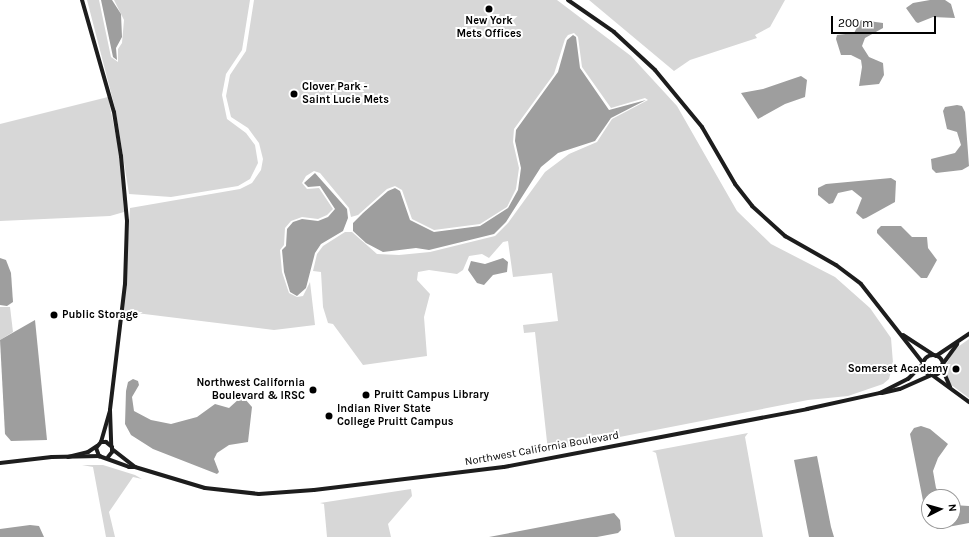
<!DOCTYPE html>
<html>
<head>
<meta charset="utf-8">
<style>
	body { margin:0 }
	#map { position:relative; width:969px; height:537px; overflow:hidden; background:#fff; font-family:Karla,sans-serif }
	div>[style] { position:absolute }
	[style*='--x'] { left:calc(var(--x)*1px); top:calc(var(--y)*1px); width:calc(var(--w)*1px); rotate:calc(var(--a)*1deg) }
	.green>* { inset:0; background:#d7d7d7 }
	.water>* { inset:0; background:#9e9e9e }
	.secondary>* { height:4px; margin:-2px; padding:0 2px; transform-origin:2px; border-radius:2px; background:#1d1d1d }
	.secondary>.ring { margin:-2px; padding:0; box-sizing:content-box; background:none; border:4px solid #1d1d1d; border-radius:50% }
	.dots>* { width:11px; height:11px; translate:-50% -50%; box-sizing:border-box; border:2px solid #fff; border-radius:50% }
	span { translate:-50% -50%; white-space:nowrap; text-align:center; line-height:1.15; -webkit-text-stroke:4px #fff; paint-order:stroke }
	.poi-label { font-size:11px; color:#000; font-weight:700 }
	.left { translate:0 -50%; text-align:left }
	.right { translate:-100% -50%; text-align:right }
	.street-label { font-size:11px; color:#000 }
	.north { position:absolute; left:921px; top:489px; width:40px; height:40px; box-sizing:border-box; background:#fff; border:1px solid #999; border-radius:50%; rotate:84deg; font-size:11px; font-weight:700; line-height:16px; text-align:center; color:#000 }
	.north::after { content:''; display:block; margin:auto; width:14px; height:18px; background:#000; clip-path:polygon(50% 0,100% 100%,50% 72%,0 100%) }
	.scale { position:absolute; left:831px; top:16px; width:105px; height:18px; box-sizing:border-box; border:2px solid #000; border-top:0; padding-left:5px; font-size:12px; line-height:14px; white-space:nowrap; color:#000; -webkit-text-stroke:3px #fff; paint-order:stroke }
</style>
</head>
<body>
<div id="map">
	<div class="green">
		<i style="clip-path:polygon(87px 0,99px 0,111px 57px,118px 62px,118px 49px,122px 43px,124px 20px,114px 0,250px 0,242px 50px,226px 74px,222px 95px,227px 119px,246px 133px,255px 145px,258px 163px,250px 179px,238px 186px,171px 197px,129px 194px,116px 112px)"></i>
		<i style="clip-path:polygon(254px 0,557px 0,631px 56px,677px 106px,737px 211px,771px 244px,835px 277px,870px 308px,891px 338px,893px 363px,889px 379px,883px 384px,848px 396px,808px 400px,548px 451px,535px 332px,524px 333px,523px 325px,558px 321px,552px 273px,513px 277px,508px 241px,503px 242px,489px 258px,482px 254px,469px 256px,463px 270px,457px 274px,429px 270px,418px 272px,417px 280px,430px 294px,424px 317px,427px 356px,363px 365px,333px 324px,328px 323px,323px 307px,321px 272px,313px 271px,317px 254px,323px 246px,345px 232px,352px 232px,377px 254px,399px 255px,430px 252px,495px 236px,508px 223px,545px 172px,569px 154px,597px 142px,612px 119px,648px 100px,645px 98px,611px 108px,582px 67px,578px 37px,574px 33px,568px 35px,565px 39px,554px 74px,514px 129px,513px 142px,519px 168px,516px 189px,507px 207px,480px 224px,434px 230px,412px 219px,402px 190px,395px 186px,387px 189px,358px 215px,351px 217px,349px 208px,320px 173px,314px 171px,306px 176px,302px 183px,307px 189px,319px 188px,333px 209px,327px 215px,318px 219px,302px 217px,291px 221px,285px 228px,284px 245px,280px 250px,282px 272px,289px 293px,297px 297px,303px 296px,310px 282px,315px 325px,274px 330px,128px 312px,123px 320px,130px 208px,240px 189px,252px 183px,261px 170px,263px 159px,259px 143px,248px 128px,231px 117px,226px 96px,230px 75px,246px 51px)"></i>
		<i style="clip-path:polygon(589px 0,785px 0,770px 27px,755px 35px,757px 38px,690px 60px,674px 71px)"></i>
		<i style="clip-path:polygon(108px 97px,120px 156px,124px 212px,110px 216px,0 221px,0 124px)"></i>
		<i style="clip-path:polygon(0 307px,10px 307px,13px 332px,0 340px)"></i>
		<i style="clip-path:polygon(969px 339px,969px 398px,950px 384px,944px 368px,955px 349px)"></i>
		<i style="clip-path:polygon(748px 433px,745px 437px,763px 537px,675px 537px,656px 453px,652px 451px)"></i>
		<i style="clip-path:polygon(82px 465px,103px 465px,135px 475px,142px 479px,133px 477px,109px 512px,115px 537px,106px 537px,93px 467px)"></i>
		<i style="clip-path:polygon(411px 489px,412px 496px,388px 524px,391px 537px,327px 537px,324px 504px,320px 503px)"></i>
	</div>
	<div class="water">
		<i style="clip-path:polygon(101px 0,112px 0,121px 14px,122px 37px,116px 48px,117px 60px,113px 57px)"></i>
		<i style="clip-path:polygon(930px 0,945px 0,951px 4px,955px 18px,933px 17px,918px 23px,916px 22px,906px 8px,913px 3px)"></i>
		<i style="clip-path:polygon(861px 20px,883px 23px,883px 28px,865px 38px,862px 46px,869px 57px,883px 63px,884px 75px,879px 84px,859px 86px,862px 67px,861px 60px,851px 55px,841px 55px,836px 39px,837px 35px,854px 33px)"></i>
		<i style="clip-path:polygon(573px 35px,576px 37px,580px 68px,609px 110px,646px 100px,611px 118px,595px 141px,558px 153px,541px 167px,506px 222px,494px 234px,429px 250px,416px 248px,383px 252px,366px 243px,353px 231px,353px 223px,363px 213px,388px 191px,395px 188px,400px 191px,410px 220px,434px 232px,480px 226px,508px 208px,518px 190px,521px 168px,515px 141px,516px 130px,558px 72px,567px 40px)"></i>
		<i style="clip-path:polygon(801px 76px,807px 80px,805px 97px,785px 104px,758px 119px,741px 93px,763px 89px)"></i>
		<i style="clip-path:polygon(957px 105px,962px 106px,965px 112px,969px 166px,962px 170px,936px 173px,932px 169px,931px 159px,955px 153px,961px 145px,957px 132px,947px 129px,943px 111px,945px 107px)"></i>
		<i style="clip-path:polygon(315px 173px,347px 209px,348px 218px,343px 231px,321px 244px,315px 253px,306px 288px,297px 296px,290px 292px,284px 272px,282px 250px,286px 246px,287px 229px,293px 222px,302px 219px,318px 221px,328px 217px,335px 209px,320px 186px,308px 187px,304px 183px)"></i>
		<i style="clip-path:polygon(891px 178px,896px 181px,895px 202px,866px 218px,863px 219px,856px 213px,862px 198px,852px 190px,838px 193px,833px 203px,829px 204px,818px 195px,818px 188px,826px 184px)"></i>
		<i style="clip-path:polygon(881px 226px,901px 226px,912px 237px,927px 237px,928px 248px,937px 260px,927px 278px,921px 278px,877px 233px,877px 230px)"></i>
		<i style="clip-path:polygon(0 258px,6px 260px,11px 273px,13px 302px,7px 306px,0 305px)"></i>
		<i style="clip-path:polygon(503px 258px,508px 262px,507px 272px,493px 275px,484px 285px,477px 283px,468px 270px,471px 261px,485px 264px)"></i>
		<i style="clip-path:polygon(35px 320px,47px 440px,11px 441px,5px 434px,0 340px)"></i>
		<i style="clip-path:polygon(133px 379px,138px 381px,139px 385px,132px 397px,134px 411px,151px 420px,171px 424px,197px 417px,215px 404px,229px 408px,240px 398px,245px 399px,252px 407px,248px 442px,229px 445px,217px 453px,214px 459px,219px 472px,217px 474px,153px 449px,131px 435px,125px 424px,126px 391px,128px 382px)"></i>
		<i style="clip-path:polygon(921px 426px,930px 429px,948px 444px,938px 458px,933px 471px,936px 488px,942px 497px,929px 497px,929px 515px,924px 506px,910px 434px,914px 428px)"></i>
		<i style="clip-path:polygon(817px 456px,831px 527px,834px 537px,809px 537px,794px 460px)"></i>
		<i style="clip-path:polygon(953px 505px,969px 506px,969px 523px,937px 529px,933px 521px,953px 521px)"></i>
		<i style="clip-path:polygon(614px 513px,620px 520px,621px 530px,618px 533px,597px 537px,489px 537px)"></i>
		<i style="clip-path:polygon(30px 525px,39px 526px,44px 537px,0 537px,0 529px)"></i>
	</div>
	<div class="secondary">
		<i style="--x:82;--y:0;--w:116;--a:74.1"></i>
		<i style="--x:114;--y:112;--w:45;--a:81"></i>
		<i style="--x:121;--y:156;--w:65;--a:84.7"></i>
		<i style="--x:127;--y:221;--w:63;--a:91.8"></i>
		<i style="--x:125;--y:284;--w:127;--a:96.8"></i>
		<i style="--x:110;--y:410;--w:35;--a:88"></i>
		<i style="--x:568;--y:0;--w:56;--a:34.8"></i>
		<i style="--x:614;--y:32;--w:56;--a:42.8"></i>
		<i style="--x:655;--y:70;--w:74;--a:50.5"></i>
		<i style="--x:702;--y:127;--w:66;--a:59.9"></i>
		<i style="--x:735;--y:184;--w:28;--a:52"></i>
		<i style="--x:752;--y:206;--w:45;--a:42.3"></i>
		<i style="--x:785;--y:236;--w:59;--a:29.6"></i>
		<i style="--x:836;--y:265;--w:31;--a:37"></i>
		<i style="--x:861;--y:284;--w:100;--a:51.9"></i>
		<i style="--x:903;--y:335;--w:37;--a:33"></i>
		<i class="ring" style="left:923px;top:355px;width:16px;height:16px"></i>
		<i style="--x:936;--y:356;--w:40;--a:-34"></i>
		<i style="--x:942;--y:365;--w:26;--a:-54"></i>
		<i style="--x:942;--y:368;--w:21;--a:67"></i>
		<i style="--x:932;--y:375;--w:46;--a:36.1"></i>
		<i style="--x:882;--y:393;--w:18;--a:-13"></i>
		<i style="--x:900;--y:389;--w:34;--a:-24"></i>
		<i style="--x:101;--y:442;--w:32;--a:-74"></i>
		<i style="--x:112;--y:449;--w:29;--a:38"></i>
		<i style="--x:135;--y:467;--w:73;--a:16.7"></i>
		<i style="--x:205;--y:488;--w:54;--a:6.3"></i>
		<i style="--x:259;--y:494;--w:55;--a:-4.2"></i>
		<i style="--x:314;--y:490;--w:191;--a:-6.9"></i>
		<i style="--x:504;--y:467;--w:309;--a:-10.8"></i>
		<i style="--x:807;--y:409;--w:75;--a:-12.4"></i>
		<i style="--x:880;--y:393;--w:31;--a:-27"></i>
		<i style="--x:908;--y:379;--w:21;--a:-45"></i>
		<i style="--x:68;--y:457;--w:21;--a:-14"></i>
		<i style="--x:88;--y:452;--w:11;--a:-34"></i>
		<i style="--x:108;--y:457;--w:6;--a:-51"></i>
		<i style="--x:112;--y:452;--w:5;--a:-90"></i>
		<i style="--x:112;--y:447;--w:8;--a:-140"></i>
		<i style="--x:106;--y:442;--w:5;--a:180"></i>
		<i style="--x:101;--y:442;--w:8;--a:130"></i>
		<i style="--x:96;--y:448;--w:9;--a:69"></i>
		<i style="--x:99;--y:456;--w:32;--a:20"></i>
		<i style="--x:129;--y:467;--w:6;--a:0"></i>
		<i style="--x:0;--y:463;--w:52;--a:-6.6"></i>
		<i style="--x:52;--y:457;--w:48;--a:-1.2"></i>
	</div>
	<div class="dots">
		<i style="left:489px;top:9px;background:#000"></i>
		<i style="left:294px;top:94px;background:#000"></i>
		<i style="left:54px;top:315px;background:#000"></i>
		<i style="left:956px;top:369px;background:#000"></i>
		<i style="left:313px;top:390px;background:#000"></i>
		<i style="left:366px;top:395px;background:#000"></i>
		<i style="left:329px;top:416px;background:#000"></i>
	</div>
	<div class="poi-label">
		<span style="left:489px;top:28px">New York<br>Mets Offices</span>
		<span class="left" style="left:302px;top:94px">Clover Park -<br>Saint Lucie Mets</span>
		<span class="left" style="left:62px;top:315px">Public Storage</span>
		<span class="right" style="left:948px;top:369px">Somerset Academy</span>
		<span class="right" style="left:305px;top:390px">Northwest California<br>Boulevard &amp; IRSC</span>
		<span class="left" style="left:374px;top:395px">Pruitt Campus Library</span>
		<span class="left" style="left:337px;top:416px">Indian River State<br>College Pruitt Campus</span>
	</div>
	<div class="street-label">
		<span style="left:542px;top:449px;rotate:-10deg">Northwest California Boulevard</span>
	</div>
	<div class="north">N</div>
	<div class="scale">200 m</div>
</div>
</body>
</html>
